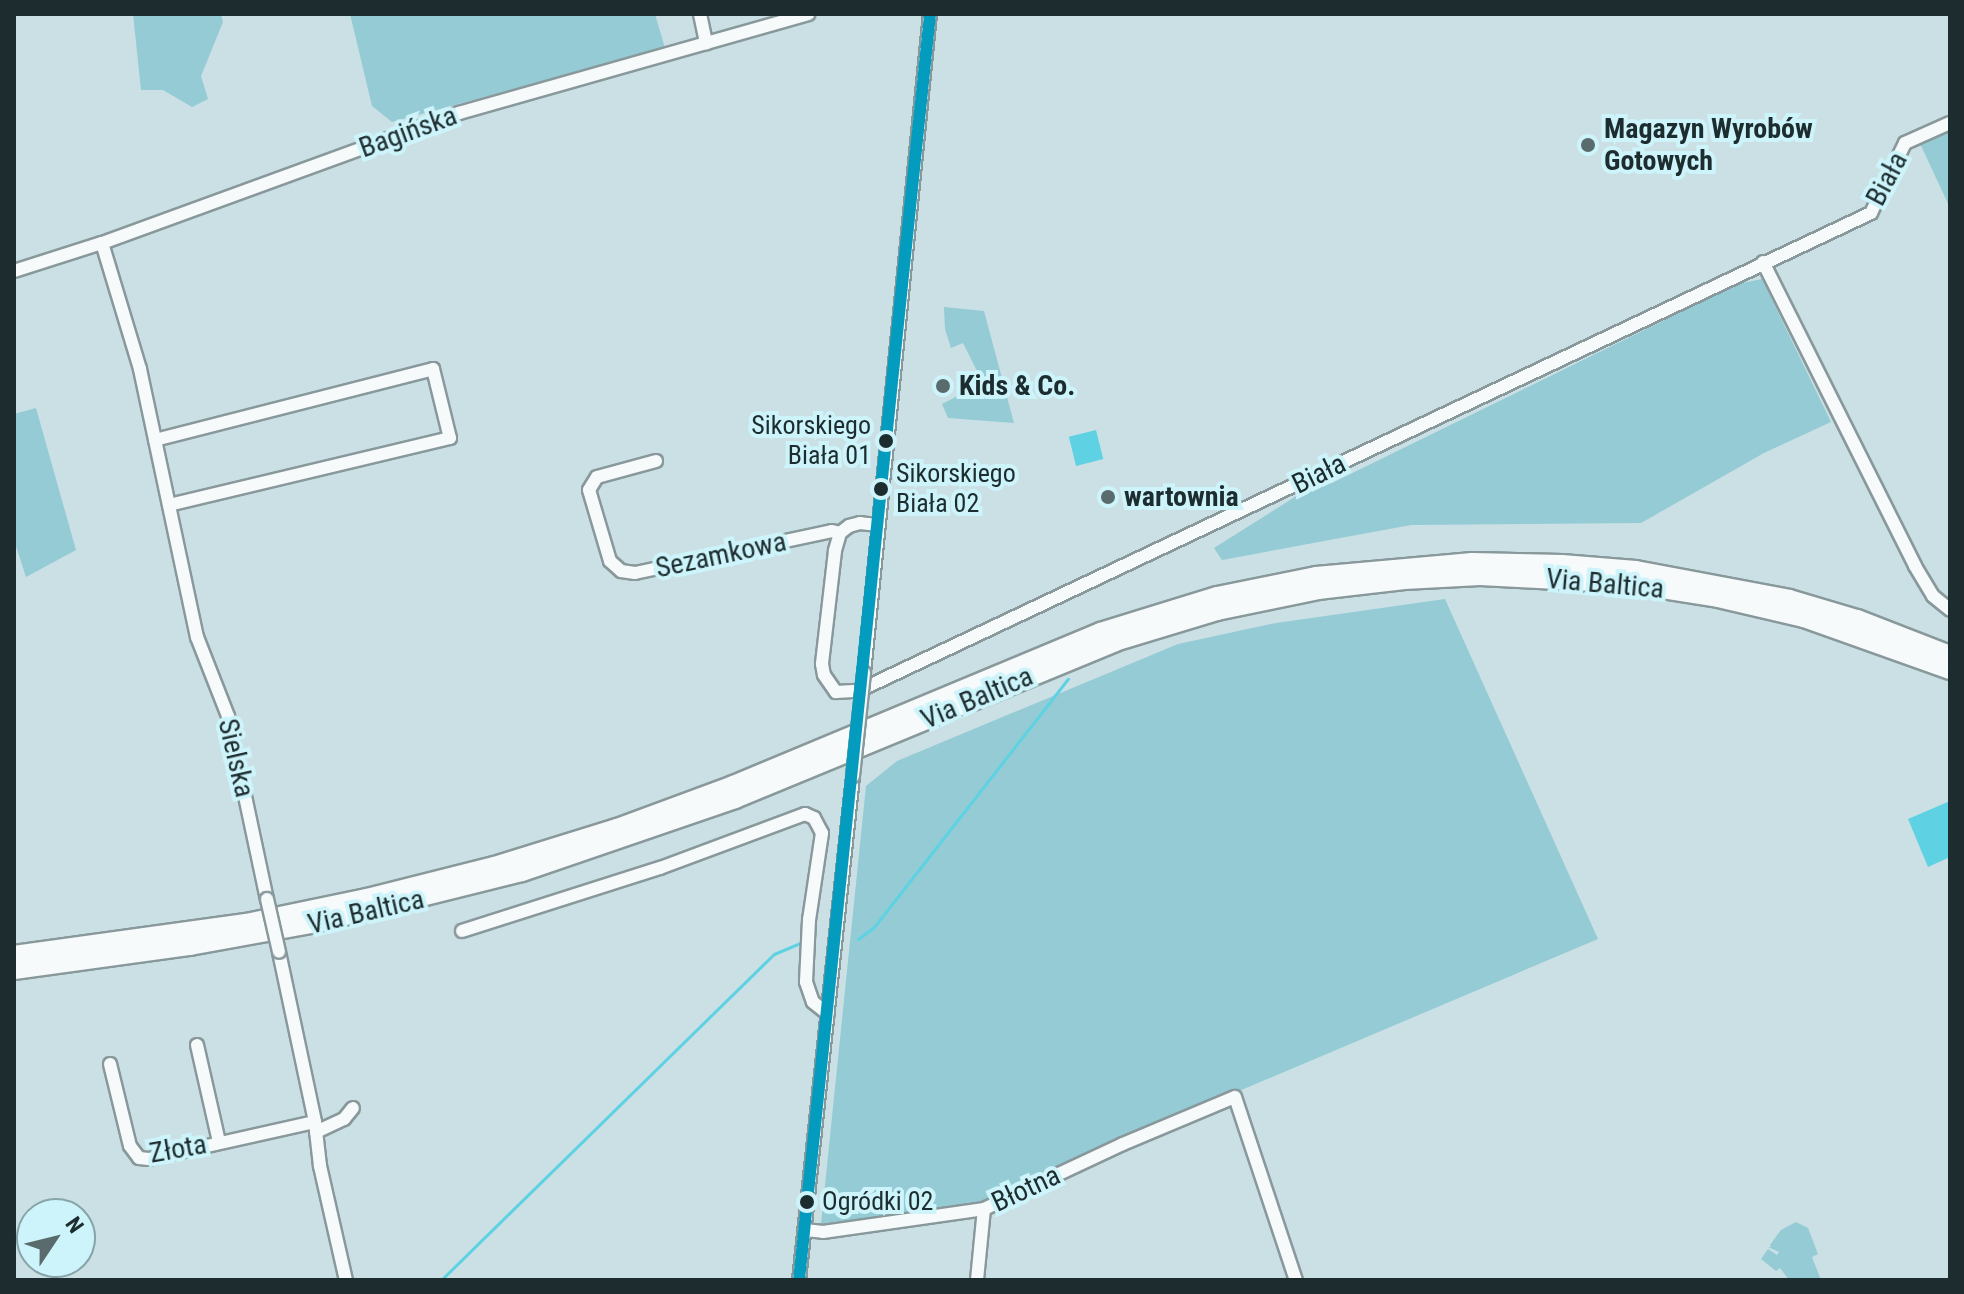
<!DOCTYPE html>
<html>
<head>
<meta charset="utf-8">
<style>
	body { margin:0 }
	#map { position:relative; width:1964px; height:1294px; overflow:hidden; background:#cae0e4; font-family:"Roboto Condensed",sans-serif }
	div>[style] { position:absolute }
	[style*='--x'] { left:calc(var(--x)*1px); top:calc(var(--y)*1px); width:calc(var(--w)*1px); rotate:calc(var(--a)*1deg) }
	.green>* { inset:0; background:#94cbd5 }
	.water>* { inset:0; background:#5ed2e3; transform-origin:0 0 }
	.stream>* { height:3px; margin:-1.5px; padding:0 1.5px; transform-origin:1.5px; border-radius:1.5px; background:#5ed2e3 }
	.roads { filter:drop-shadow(2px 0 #88989b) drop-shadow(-2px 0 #88989b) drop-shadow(0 2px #88989b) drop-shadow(0 -2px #88989b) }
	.minor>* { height:12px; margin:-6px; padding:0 6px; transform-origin:6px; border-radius:6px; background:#f7fafb }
	.highway>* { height:18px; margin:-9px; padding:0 9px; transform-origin:9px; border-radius:9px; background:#f7fafb }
	.bridges { filter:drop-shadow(2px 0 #88989b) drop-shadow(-2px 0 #88989b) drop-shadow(0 2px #88989b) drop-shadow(0 -2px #88989b) }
	.minor-bridge>* { height:12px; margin:-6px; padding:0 6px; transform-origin:6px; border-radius:6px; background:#f7fafb }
	.bus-1>* { height:12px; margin:-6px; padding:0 6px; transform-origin:6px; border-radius:6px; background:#039cbe }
	.dots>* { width:22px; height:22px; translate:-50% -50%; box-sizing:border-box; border:4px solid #cdf4fb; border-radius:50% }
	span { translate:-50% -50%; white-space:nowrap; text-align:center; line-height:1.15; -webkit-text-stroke:8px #cdf4fb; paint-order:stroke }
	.bus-label { font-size:26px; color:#1d2c2e }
	.right { translate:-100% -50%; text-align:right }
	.left { translate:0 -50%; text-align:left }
	.poi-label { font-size:28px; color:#1d2c2e; font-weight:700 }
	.street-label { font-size:28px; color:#1d2c2e }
	.frame { position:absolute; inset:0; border:16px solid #1d2c2e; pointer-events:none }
	.north { position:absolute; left:16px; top:1198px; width:80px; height:80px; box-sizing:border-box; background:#cdf4fb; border:2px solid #87a4a9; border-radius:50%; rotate:55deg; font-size:22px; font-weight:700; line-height:32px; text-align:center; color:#1d2c2e }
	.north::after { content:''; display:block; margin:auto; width:28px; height:36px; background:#5a6b6e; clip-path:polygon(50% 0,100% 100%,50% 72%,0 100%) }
</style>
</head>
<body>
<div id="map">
	<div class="green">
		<i style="clip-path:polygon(133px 14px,221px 14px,223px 22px,201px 76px,208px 99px,192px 107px,163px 90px,141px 90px)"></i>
		<i style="clip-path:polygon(350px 14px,655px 14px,665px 48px,392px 122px,372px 106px)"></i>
		<i style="clip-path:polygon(1950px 125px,1950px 208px,1917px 137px)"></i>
		<i style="clip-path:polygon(1762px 279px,1831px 422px,1764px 453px,1641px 523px,1411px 525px,1222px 560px,1214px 548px,1298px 495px,1332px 483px,1738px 284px)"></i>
		<i style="clip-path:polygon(944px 307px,984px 311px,1014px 423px,948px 418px,942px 404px,983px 383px,963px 343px,951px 348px,945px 329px)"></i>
		<i style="clip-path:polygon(36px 408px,76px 550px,26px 577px,14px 540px,14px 414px)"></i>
		<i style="clip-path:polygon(1445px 599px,1598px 939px,1100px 1150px,982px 1205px,821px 1224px,866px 786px,897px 761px,1178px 644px,1276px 623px)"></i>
		<i style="clip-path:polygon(1796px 1222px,1808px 1228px,1818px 1254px,1812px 1257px,1821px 1280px,1789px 1280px,1780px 1268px,1776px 1271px,1761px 1259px,1768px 1249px,1777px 1255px,1779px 1252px,1768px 1247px,1771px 1247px,1770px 1245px,1781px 1230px)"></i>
	</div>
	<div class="water">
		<i style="left:1096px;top:430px;width:30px;height:28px;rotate:76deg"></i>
		<i style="clip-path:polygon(1950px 801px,1950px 857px,1928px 867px,1908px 819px)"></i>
	</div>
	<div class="stream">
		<i style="--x:858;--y:939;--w:20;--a:-37"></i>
		<i style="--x:874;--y:927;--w:315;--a:-52"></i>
		<i style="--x:441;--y:1280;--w:466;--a:-44.4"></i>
		<i style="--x:774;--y:954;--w:28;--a:-23"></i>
	</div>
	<div class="roads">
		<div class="minor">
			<i style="--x:700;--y:14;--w:30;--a:78"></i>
			<i style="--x:102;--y:243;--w:132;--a:73.2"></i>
			<i style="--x:140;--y:369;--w:274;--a:78"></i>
			<i style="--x:197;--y:637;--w:85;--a:68.6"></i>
			<i style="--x:228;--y:716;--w:187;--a:78"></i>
			<i style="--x:1763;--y:262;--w:340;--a:63.4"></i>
			<i style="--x:1915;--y:566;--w:35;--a:59"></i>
			<i style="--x:1933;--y:596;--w:22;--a:39"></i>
			<i style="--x:14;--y:271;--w:92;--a:-17.7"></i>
			<i style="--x:102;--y:243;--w:380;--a:-20"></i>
			<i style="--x:459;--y:113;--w:363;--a:-15.8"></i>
			<i style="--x:155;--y:440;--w:287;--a:-14.3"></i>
			<i style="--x:433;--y:369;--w:71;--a:76.2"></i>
			<i style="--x:450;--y:438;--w:289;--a:166.6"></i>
			<i style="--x:656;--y:461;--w:61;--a:164.8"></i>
			<i style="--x:597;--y:477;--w:15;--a:122"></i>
			<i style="--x:589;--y:490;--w:74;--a:73.5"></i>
			<i style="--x:610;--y:561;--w:15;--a:42"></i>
			<i style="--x:621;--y:571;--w:14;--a:8"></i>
			<i style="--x:635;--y:573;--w:201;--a:-12"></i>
			<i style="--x:832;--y:531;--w:8;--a:14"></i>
			<i style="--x:878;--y:525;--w:18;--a:-174"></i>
			<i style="--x:860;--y:523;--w:11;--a:165"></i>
			<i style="--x:849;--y:526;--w:11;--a:142"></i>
			<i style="--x:840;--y:533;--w:19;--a:106"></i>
			<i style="--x:835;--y:551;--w:114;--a:96.6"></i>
			<i style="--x:822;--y:664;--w:11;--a:80"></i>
			<i style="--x:824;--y:675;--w:21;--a:55"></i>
			<i style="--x:836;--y:692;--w:22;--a:-3"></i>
			<i style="--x:858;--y:691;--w:1120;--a:-25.26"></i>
			<i style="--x:1871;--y:213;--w:78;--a:-64.1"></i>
			<i style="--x:1905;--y:143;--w:49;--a:-24"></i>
			<i style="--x:864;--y:673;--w:662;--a:-84.28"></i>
			<i style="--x:462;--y:931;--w:208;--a:-17.7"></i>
			<i style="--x:660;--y:868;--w:155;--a:-20.4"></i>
			<i style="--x:805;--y:814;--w:10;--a:24"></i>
			<i style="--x:814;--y:818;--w:17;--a:62"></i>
			<i style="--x:822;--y:833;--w:88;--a:98.5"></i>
			<i style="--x:809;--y:920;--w:62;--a:92.8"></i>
			<i style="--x:806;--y:982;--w:21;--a:71"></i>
			<i style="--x:813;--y:1002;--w:19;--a:39"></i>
			<i style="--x:279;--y:952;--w:174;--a:78"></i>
			<i style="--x:315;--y:1122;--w:44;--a:83.5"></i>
			<i style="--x:320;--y:1166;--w:117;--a:77.2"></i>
			<i style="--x:197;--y:1045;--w:99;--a:77.2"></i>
			<i style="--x:110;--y:1064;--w:84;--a:76.3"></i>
			<i style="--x:130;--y:1146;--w:15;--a:53"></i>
			<i style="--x:139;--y:1158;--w:10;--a:6"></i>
			<i style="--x:149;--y:1159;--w:170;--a:-12.6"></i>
			<i style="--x:316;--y:1132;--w:31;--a:-25"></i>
			<i style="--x:344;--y:1119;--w:14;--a:-51"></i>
			<i style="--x:805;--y:1230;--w:18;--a:6"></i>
			<i style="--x:823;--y:1232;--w:163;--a:-8.1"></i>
			<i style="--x:984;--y:1209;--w:153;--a:-25.1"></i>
			<i style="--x:1123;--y:1144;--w:121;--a:-22.8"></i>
			<i style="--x:1235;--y:1097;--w:193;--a:71.6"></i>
			<i style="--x:799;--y:1280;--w:507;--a:-83.88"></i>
			<i style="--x:977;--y:1280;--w:71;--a:-84.4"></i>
		</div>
		<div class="highway">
			<i style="--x:14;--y:955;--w:234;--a:-7.9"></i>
			<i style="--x:246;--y:923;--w:124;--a:-11.7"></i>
			<i style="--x:367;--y:898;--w:131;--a:-14.1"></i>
			<i style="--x:494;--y:866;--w:129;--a:-17.2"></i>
			<i style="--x:617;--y:828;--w:124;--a:-20.3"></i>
			<i style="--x:733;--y:785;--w:398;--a:-22.6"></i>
			<i style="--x:1100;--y:632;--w:122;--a:-17.1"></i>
			<i style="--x:1217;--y:596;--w:101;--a:-11.4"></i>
			<i style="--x:1316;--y:576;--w:157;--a:-5.1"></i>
			<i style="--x:1472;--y:562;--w:90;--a:1.3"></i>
			<i style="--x:1562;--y:564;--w:74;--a:4.6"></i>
			<i style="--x:1636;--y:570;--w:156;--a:10.7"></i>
			<i style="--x:1789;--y:599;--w:71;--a:16.4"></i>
			<i style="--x:1857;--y:619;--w:100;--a:21.2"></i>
			<i style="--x:14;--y:970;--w:178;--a:-7.8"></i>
			<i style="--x:190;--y:946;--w:129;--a:-10.3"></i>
			<i style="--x:317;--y:923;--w:211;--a:-14"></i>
			<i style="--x:522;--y:872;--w:225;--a:-18.9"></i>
			<i style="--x:735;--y:799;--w:411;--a:-22.4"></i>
			<i style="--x:1115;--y:642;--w:107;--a:-16.9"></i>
			<i style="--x:1217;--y:611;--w:103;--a:-11.7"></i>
			<i style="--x:1318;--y:590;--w:87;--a:-6.6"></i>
			<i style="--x:1404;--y:580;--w:76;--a:-3"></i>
			<i style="--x:1480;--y:576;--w:151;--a:3"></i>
			<i style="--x:1631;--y:584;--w:88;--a:9.1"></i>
			<i style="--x:1718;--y:598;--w:88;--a:13.1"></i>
			<i style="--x:1804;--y:618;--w:155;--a:19.6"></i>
		</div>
	</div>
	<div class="bridges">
		<div class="minor-bridge">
			<i style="--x:853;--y:776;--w:104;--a:-83.9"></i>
			<i style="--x:267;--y:899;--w:54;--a:77.2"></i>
		</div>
	</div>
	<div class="bus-1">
		<i style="--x:799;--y:1280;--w:1273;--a:-84.09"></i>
	</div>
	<div class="dots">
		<i style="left:1588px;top:145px;background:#5a6b6e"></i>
		<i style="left:943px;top:386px;background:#5a6b6e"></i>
		<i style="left:886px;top:441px;background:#1d2c2e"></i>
		<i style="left:881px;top:489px;background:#1d2c2e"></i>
		<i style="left:1108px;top:497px;background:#5a6b6e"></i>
		<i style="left:807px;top:1202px;background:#1d2c2e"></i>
	</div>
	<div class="bus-label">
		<span class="right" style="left:871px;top:441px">Sikorskiego<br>Biała 01</span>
		<span class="left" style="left:896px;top:489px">Sikorskiego<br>Biała 02</span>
		<span class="left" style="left:822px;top:1202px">Ogródki 02</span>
	</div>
	<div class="poi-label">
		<span class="left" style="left:1604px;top:145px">Magazyn Wyrobów<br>Gotowych</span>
		<span class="left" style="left:959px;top:386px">Kids &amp; Co.</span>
		<span class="left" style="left:1124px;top:497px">wartownia</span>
	</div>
	<div class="street-label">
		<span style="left:408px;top:132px;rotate:-20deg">Bagińska</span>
		<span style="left:1887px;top:179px;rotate:-62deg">Biała</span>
		<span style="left:1319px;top:474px;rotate:-26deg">Biała</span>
		<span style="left:721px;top:555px;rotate:-12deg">Sezamkowa</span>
		<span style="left:1605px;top:584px;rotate:5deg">Via Baltica</span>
		<span style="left:977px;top:698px;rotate:-23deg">Via Baltica</span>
		<span style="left:236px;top:758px;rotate:77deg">Sielska</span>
		<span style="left:366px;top:912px;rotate:-13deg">Via Baltica</span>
		<span style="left:178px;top:1149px;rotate:-10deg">Złota</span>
		<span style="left:1026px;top:1189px;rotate:-25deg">Błotna</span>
	</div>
	<div class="frame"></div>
	<div class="north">N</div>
</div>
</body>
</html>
